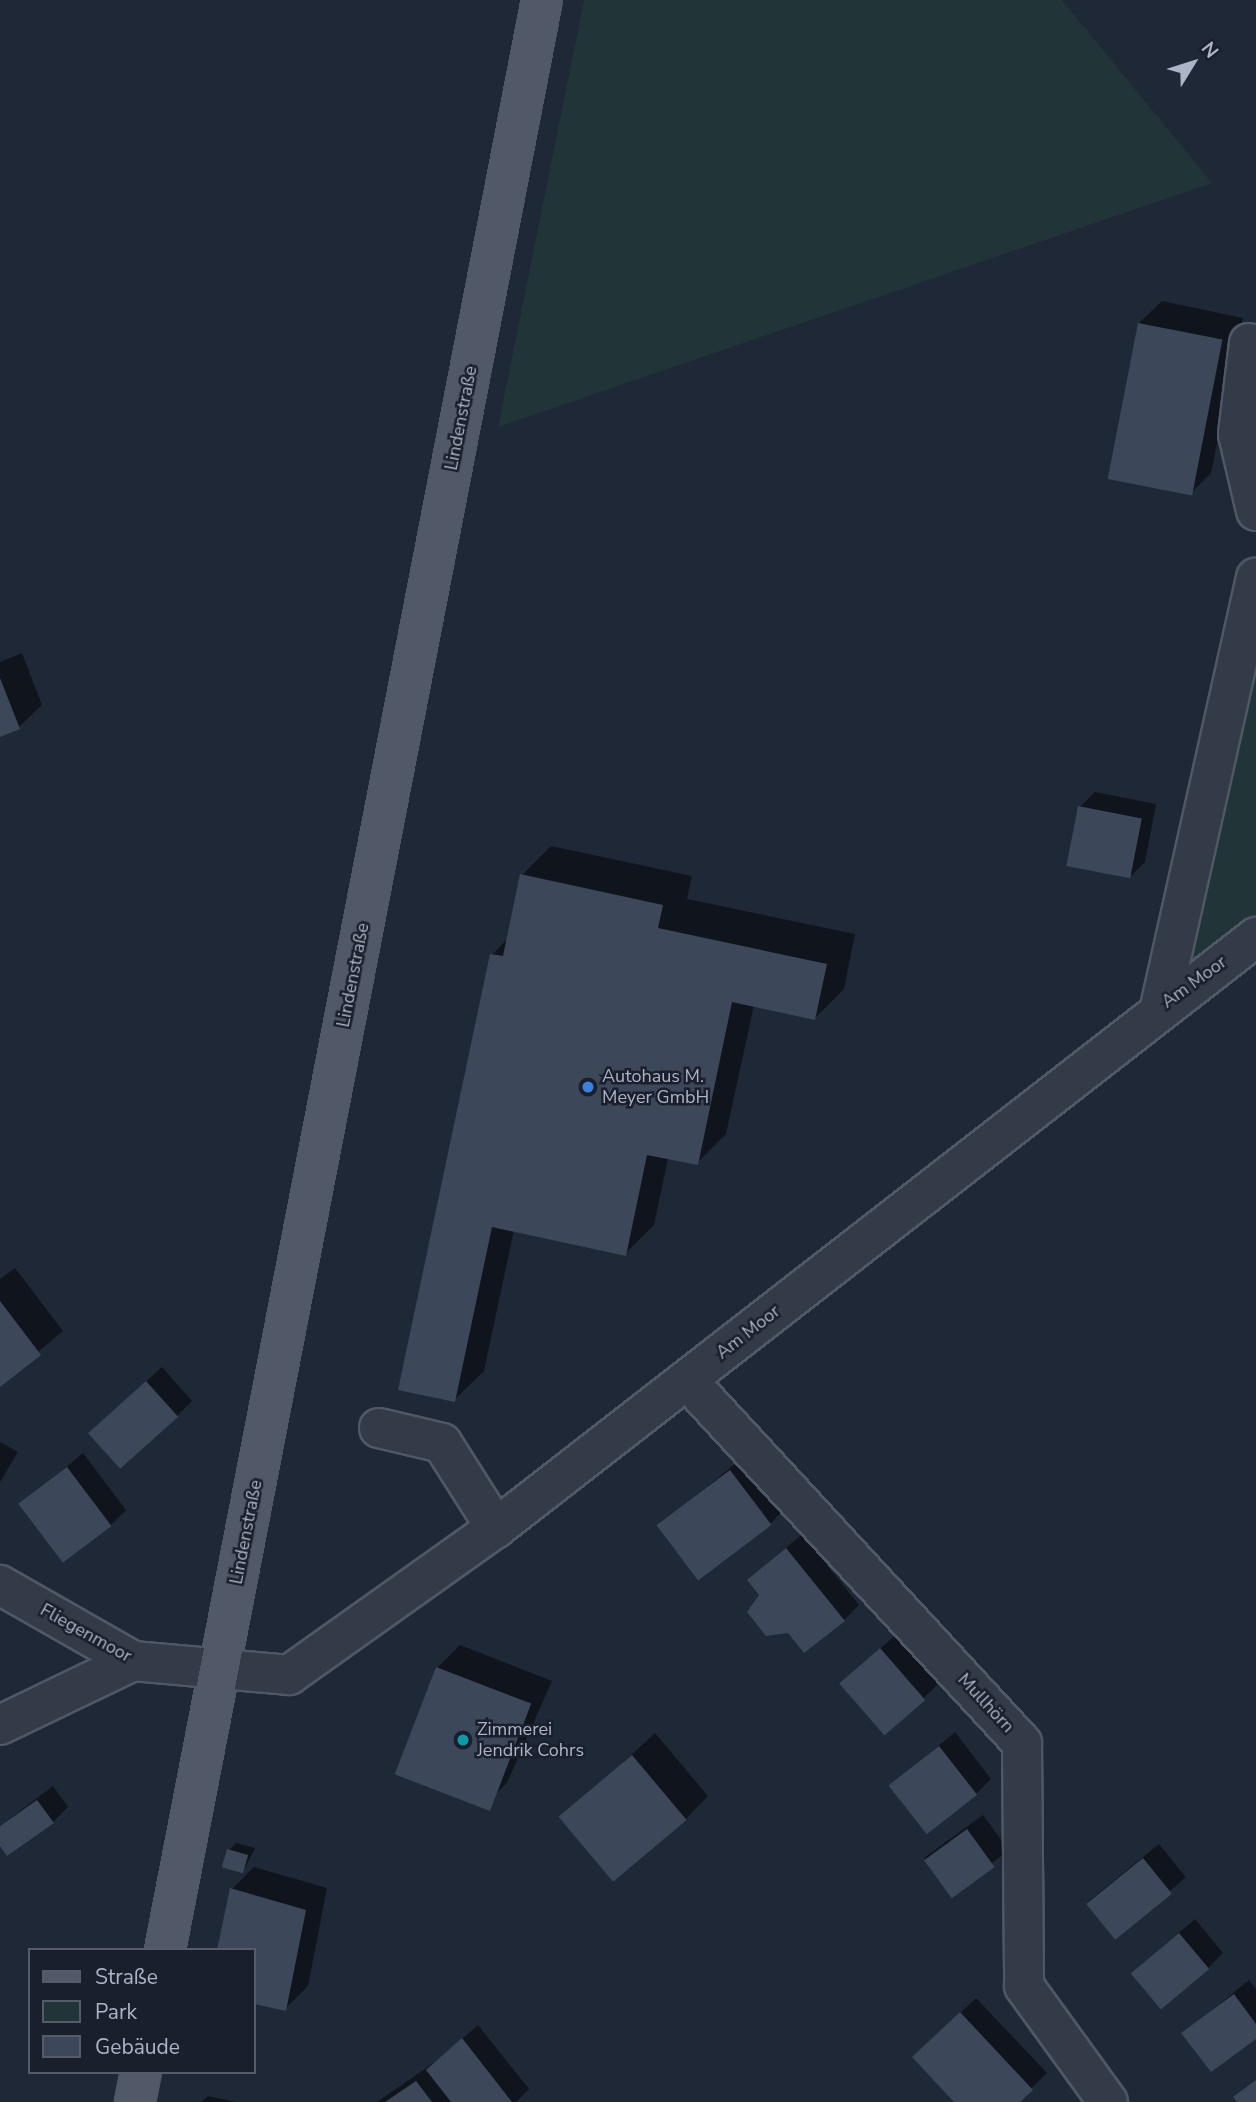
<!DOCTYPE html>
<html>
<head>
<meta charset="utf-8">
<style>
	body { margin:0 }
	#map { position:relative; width:1256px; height:2102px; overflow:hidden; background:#1f2837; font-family:"Nunito Sans",sans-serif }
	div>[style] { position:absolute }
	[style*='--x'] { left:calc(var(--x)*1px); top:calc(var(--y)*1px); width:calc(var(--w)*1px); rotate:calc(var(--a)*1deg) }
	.green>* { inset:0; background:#213438 }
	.shadow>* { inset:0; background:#0007; transform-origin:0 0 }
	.building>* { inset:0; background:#3d475a; transform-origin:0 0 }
	.roads { filter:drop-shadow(2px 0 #505766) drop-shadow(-2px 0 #505766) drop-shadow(0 2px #505766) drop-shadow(0 -2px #505766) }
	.minor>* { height:38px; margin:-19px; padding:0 19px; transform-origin:19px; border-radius:19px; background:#333a48 }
	.major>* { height:38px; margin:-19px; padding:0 19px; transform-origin:19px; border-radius:19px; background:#515968 }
	.dots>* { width:19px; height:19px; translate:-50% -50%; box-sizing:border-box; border:4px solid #191f2c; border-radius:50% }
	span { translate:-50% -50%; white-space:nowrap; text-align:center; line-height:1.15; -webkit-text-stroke:5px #191f2c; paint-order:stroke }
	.street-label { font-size:18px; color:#adb4c5 }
	.poi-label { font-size:18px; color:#adb4c5 }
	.left { translate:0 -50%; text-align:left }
	.legend { position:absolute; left:28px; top:1948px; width:228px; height:126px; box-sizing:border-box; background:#191f2c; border:2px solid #545b69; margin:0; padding:9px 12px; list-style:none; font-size:21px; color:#adb4c5 }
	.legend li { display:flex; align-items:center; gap:14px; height:35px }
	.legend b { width:35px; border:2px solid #545b69 }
	.north { position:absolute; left:1158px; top:28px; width:70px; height:70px; -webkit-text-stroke:5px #191f2c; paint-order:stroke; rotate:52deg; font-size:19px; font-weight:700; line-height:28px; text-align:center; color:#adb4c5 }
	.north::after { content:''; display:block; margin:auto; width:24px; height:32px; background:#adb4c5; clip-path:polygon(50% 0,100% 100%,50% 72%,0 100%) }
</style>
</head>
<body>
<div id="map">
	<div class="green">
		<i style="clip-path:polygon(584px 0,1062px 0,1212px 183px,498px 427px)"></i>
		<i style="clip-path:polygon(1256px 578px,1256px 937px,1160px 1007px)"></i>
	</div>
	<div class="shadow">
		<i style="clip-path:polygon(1162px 301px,1243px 318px,1211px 473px,1189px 495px,1139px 323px)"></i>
		<i style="clip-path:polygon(22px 653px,42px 705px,19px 727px,0 735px,0 662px)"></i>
		<i style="clip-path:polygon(1095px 792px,1156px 804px,1145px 862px,1130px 877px,1080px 807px)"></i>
		<i style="clip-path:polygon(551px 846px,692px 876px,687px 899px,855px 934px,844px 989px,815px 1018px,754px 1005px,726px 1134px,697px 1163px,668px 1158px,654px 1225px,625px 1254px,514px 1230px,484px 1371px,454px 1400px,492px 955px,509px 937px,522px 875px)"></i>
		<i style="clip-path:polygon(15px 1268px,63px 1331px,0 1384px,0 1279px)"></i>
		<i style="clip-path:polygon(162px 1367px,192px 1401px,177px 1416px,106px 1418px)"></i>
		<i style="clip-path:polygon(0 1442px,18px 1452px,0 1482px)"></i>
		<i style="clip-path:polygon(753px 1449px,792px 1501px,770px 1524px,660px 1526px)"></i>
		<i style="clip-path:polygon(83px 1453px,126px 1510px,111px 1525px,21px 1505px)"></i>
		<i style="clip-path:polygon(802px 1534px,859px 1605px,844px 1620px,762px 1595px,749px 1580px)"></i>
		<i style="clip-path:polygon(897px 1634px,938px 1684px,923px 1699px,857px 1668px)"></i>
		<i style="clip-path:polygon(460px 1645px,552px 1681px,507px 1783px,484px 1806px,437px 1668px)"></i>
		<i style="clip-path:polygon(955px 1732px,991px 1779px,976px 1794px,891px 1786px)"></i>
		<i style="clip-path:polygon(655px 1733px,708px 1796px,686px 1819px,562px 1819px)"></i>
		<i style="clip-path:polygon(53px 1786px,68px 1807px,53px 1822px,0 1843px,0 1826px)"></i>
		<i style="left:983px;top:1815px;width:44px;height:73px;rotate:54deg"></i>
		<i style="clip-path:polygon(236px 1843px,255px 1848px,244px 1870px,229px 1850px)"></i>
		<i style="left:1159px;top:1844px;width:43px;height:92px;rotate:51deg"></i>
		<i style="clip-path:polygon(254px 1867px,327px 1888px,308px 1986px,285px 2009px,254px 2002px,254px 1950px,232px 1889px)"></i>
		<i style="clip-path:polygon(1195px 1919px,1223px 1953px,1208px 1968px,1132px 1973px)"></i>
		<i style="clip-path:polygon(1249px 1980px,1256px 1989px,1256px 2037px,1184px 2033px)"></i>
		<i style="clip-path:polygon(976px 1998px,1047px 2073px,1017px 2102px,957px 2102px,930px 2042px)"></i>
		<i style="clip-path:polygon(478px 2025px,529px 2089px,516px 2102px,377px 2102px,439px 2059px)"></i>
		<i style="clip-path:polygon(208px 2096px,236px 2102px,201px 2102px)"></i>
	</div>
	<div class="building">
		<i style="left:1138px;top:323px;width:86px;height:159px;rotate:11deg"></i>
		<i style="clip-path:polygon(0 678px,20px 729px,0 737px)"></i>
		<i style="left:1078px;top:806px;width:65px;height:61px;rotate:11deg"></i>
		<i style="clip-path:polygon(520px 874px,663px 905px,658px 928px,827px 964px,815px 1020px,732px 1002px,698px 1165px,647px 1155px,626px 1256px,492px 1227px,455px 1402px,398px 1390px,490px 954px,503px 956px)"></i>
		<i style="clip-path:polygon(0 1301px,41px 1355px,0 1387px)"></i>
		<i style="left:146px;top:1381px;width:48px;height:78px;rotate:48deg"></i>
		<i style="left:67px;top:1467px;width:74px;height:61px;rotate:53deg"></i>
		<i style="left:730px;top:1470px;width:69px;height:92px;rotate:53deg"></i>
		<i style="clip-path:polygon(786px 1548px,845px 1621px,804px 1653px,788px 1633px,766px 1636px,747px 1612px,759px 1595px,747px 1580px)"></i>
		<i style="left:880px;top:1648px;width:69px;height:54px;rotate:49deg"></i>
		<i style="left:436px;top:1667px;width:102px;height:115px;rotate:21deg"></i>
		<i style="left:939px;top:1746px;width:62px;height:64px;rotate:52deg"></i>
		<i style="left:632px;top:1755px;width:85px;height:96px;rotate:50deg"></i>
		<i style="clip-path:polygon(37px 1800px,54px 1823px,7px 1856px,0 1846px,0 1826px)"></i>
		<i style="left:967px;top:1829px;width:47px;height:53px;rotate:54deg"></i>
		<i style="left:227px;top:1849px;width:22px;height:19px;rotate:16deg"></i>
		<i style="left:1143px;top:1858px;width:46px;height:73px;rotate:51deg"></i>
		<i style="clip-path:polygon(230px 1888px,306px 1910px,286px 2011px,254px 2004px,254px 1950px,217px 1950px)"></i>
		<i style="left:1179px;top:1933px;width:47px;height:63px;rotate:50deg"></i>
		<i style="clip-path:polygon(1234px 1994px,1256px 2024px,1256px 2039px,1211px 2072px,1181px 2033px)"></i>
		<i style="clip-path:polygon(960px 2012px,1033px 2090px,1020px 2102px,954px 2102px,912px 2057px)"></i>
		<i style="clip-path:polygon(462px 2038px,512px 2102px,451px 2102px,426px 2070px)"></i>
		<i style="clip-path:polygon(1256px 2080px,1256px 2102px,1237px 2102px,1233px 2097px)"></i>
		<i style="clip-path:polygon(416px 2081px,432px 2102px,385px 2102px)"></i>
	</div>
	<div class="roads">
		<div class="minor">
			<i style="--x:1249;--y:343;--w:92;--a:96.9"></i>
			<i style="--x:1238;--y:434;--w:79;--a:76.8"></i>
			<i style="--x:1160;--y:1007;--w:440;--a:-77.4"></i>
			<i style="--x:687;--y:1380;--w:494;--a:47.3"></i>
			<i style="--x:1022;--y:1743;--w:243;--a:89.5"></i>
			<i style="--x:1024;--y:1986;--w:143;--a:54.1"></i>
			<i style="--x:379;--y:1428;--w:65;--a:13.4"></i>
			<i style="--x:442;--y:1443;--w:101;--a:57.6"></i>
			<i style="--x:0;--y:1585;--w:153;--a:29.7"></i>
			<i style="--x:133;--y:1661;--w:157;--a:5.1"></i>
			<i style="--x:289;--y:1675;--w:254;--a:-35.4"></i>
			<i style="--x:496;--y:1528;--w:963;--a:-37.87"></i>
			<i style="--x:0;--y:1725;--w:148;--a:-25.7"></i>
		</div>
		<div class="major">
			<i style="--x:165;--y:1950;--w:1986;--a:-79.06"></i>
			<i style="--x:135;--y:2102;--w:31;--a:-79"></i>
		</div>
	</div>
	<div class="dots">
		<i style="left:588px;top:1087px;background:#3f7fe0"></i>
		<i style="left:463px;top:1740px;background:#0f9aa8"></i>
	</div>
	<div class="street-label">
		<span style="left:461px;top:418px;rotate:-79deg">Lindenstraße</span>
		<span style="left:353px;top:975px;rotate:-79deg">Lindenstraße</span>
		<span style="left:1194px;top:982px;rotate:-36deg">Am Moor</span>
		<span style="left:748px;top:1332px;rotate:-38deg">Am Moor</span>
		<span style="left:246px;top:1532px;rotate:-79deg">Lindenstraße</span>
		<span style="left:86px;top:1633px;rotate:29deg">Fliegenmoor</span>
		<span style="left:986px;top:1703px;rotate:47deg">Mullhörn</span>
	</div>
	<div class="poi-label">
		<span class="left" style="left:602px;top:1087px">Autohaus M.<br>Meyer GmbH</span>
		<span class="left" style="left:477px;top:1740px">Zimmerei<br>Jendrik Cohrs</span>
	</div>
	<ul class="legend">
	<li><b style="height:9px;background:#515968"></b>Straße</li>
	<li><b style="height:19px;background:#213438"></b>Park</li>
	<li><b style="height:19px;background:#3d475a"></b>Gebäude</li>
	</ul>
	<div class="north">N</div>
</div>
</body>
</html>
